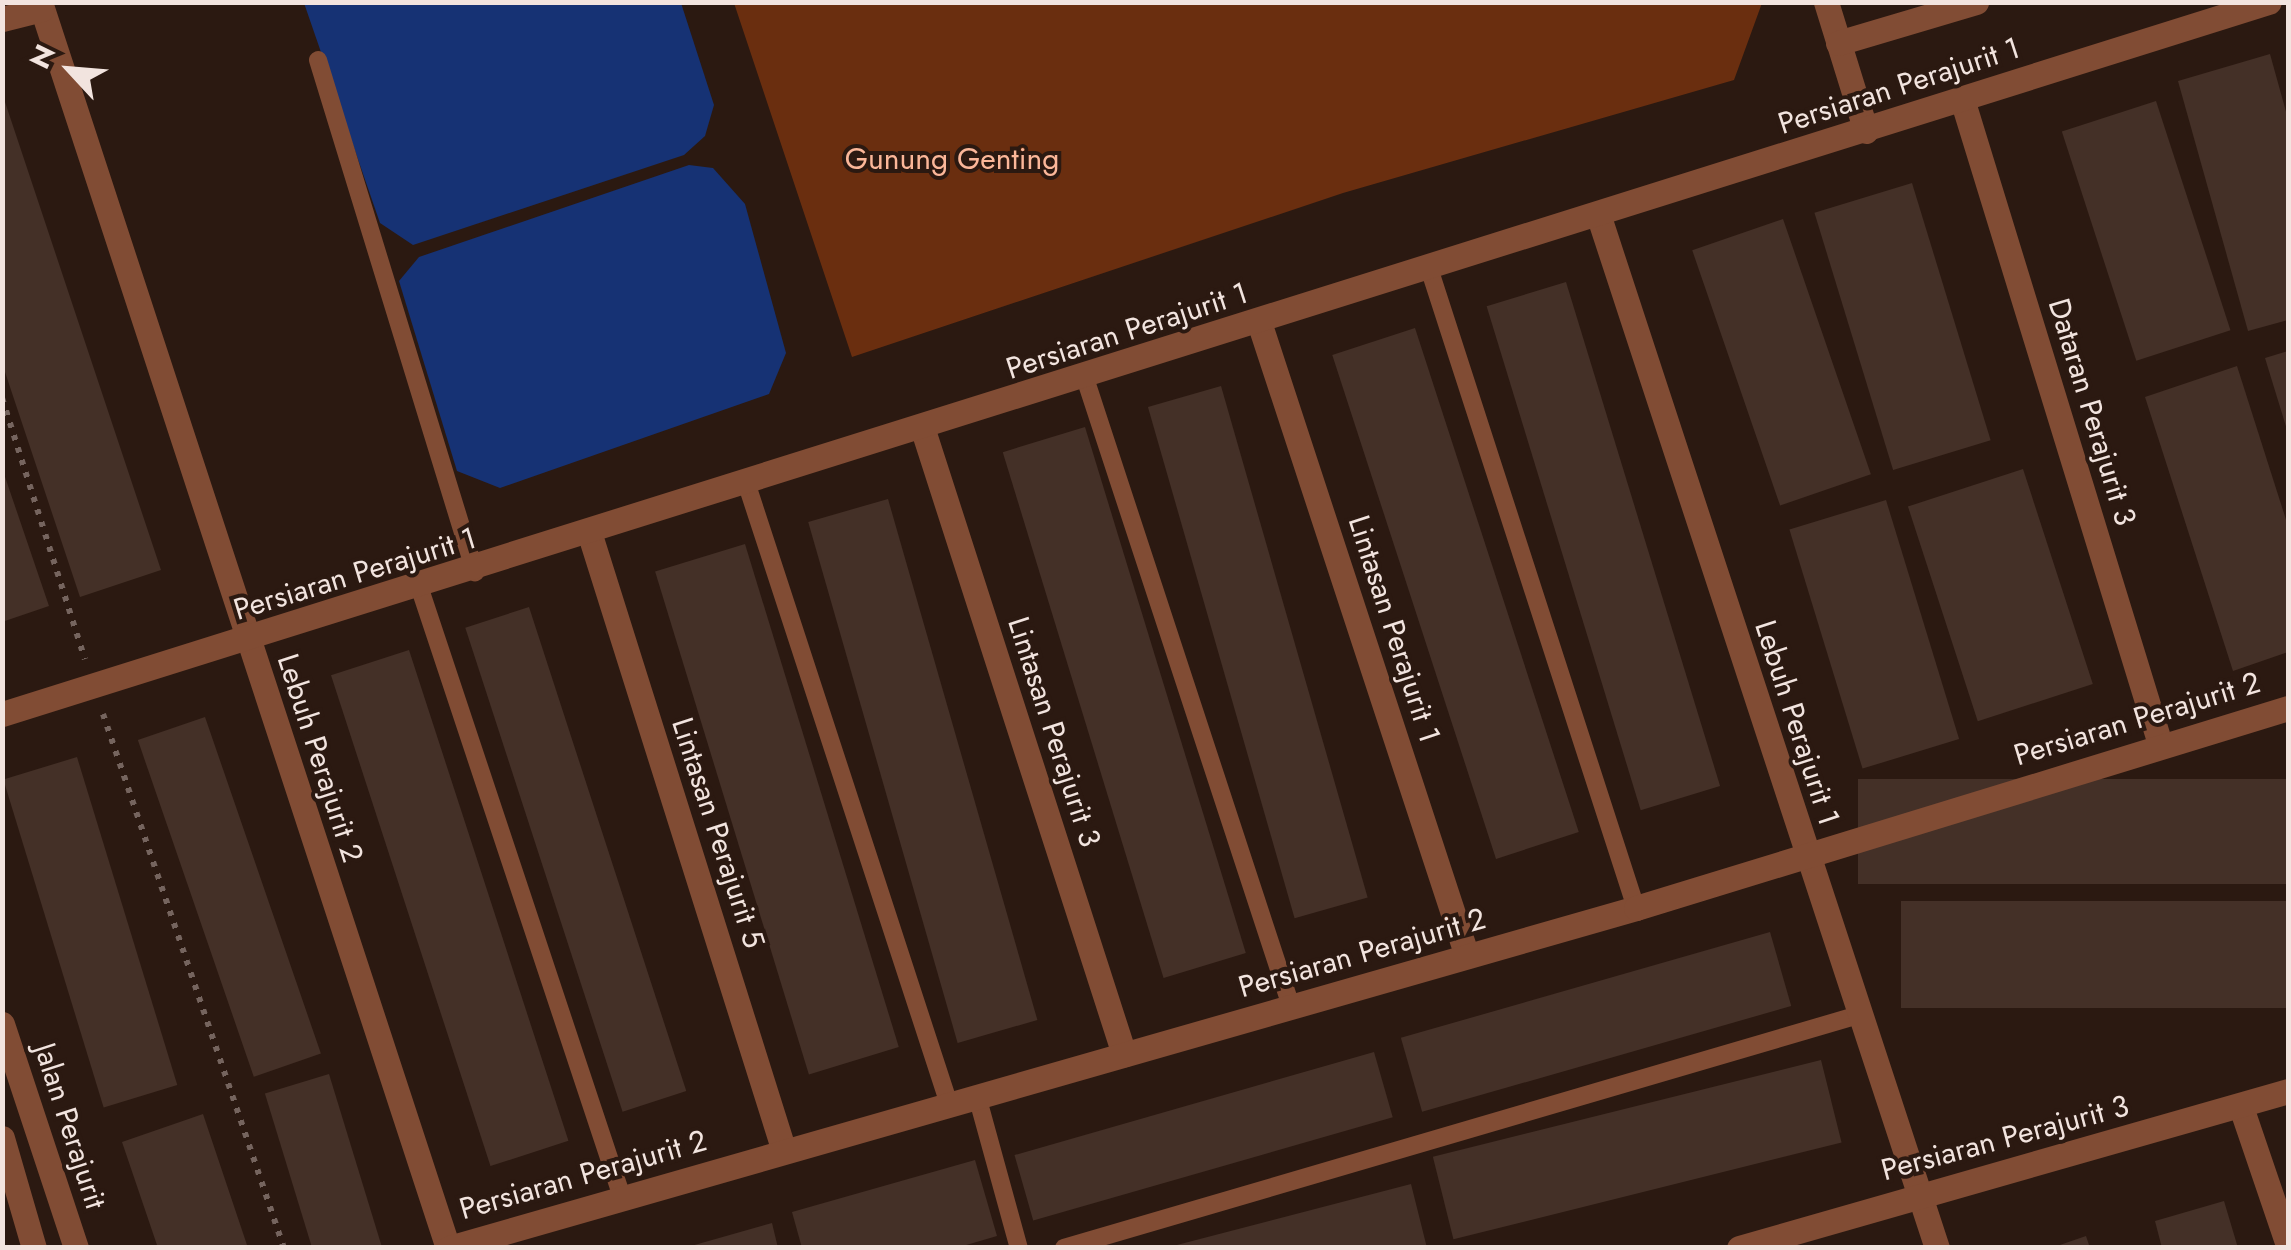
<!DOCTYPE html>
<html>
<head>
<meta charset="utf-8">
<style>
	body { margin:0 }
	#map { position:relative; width:2291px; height:1250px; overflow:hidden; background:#2b1911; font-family:Jost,sans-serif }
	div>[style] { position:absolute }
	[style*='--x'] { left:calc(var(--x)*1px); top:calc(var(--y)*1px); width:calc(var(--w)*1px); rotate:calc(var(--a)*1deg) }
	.forest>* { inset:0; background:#6a2e0f }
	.water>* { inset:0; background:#163274 }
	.building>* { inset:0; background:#443027; transform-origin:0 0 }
	.path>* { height:6px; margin-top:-3px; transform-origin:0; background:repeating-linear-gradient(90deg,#75645e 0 5px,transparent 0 13px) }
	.service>* { height:18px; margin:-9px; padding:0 9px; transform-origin:9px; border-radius:9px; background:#814c34 }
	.minor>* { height:25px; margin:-12.5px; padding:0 12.5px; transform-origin:12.5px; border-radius:12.5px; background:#814c34 }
	.tertiary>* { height:25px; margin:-12.5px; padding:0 12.5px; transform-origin:12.5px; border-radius:12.5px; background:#814c34 }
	span { translate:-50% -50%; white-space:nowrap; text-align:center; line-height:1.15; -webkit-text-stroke:8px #2b1911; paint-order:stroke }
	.street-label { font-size:30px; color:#f2e4df }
	.park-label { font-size:30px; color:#fbb799 }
	.frame { position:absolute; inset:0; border:5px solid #f2e4df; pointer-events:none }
	.north { position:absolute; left:20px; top:20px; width:100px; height:100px; -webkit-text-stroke:8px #2b1911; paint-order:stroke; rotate:296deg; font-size:28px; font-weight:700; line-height:40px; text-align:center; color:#f2e4df }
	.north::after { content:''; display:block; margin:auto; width:35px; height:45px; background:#f2e4df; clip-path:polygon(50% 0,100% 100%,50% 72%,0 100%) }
</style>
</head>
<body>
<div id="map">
	<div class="forest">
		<i style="clip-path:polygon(734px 3px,734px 2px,1762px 3px,1734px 80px,1343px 193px,852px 357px)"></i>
	</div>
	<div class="water">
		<i style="clip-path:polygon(304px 3px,681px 3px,714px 105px,705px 136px,684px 155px,413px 245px,380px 223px)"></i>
		<i style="clip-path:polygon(689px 165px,713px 168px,745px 204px,786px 353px,769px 394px,500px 488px,457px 471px,399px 281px,419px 257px)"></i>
	</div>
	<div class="building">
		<i style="clip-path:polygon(2270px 54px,2288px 119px,2288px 320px,2248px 331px,2178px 81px)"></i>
		<i style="clip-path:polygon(2px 93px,161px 570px,80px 597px,2px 363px)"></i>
		<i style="left:2156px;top:101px;width:241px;height:99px;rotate:72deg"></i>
		<i style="left:1912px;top:183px;width:269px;height:102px;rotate:73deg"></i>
		<i style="left:1783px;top:219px;width:270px;height:96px;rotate:71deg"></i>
		<i style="left:1566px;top:282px;width:527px;height:83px;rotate:73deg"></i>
		<i style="left:1415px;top:328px;width:530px;height:87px;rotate:72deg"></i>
		<i style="clip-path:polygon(2288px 351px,2288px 433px,2265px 358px)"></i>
		<i style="clip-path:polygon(2237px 366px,2288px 526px,2288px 652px,2233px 671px,2145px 397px)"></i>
		<i style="left:1221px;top:386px;width:532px;height:76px;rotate:74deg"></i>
		<i style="left:1085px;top:427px;width:550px;height:86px;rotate:73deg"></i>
		<i style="clip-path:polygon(2px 468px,49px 606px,2px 622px)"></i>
		<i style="left:2023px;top:469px;width:226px;height:121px;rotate:72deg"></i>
		<i style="left:888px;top:499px;width:542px;height:83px;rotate:74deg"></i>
		<i style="left:1886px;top:500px;width:250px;height:101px;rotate:73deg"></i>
		<i style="left:745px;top:544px;width:526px;height:94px;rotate:73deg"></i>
		<i style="left:529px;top:607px;width:509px;height:67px;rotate:72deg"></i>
		<i style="left:409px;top:650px;width:516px;height:82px;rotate:72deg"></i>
		<i style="left:205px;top:717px;width:356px;height:71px;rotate:71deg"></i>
		<i style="left:77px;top:757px;width:343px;height:77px;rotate:73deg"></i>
		<i style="left:2288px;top:779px;width:105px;height:430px;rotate:90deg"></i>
		<i style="left:2288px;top:901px;width:107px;height:387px;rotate:90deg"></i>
		<i style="left:1770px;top:932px;width:77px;height:384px;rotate:74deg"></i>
		<i style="left:1374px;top:1052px;width:68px;height:374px;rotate:74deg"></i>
		<i style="left:1821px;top:1060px;width:85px;height:400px;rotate:76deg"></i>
		<i style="left:329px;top:1074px;width:182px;height:67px;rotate:73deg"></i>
		<i style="clip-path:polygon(203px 1114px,248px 1248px,158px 1248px,122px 1142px)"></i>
		<i style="clip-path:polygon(975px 1160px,997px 1236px,956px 1248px,802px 1248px,792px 1212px)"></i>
		<i style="clip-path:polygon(1411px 1184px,1427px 1248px,1173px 1248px,1173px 1246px)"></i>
		<i style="clip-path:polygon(2224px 1201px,2238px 1248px,2162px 1248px,2155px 1221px)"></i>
		<i style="clip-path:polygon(772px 1223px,778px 1248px,691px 1248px,691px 1246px)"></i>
		<i style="clip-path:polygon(2086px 1236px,2090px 1248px,2055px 1248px,2054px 1247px)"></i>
	</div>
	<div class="path">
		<i style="--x:2;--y:398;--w:274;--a:72.4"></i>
		<i style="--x:103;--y:714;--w:564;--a:71.28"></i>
	</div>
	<div class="service">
		<i style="--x:318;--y:60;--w:536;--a:72.95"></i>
		<i style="--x:1429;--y:268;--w:673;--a:72.08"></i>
		<i style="--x:1085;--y:378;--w:661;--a:71.84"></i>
		<i style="--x:747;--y:485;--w:651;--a:71.93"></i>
		<i style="--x:420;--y:589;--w:641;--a:71.62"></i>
		<i style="--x:977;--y:1096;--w:158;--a:74.6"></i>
		<i style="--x:1064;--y:1248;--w:832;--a:-16.34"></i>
	</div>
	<div class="minor">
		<i style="--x:40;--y:2;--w:1311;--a:71.87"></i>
		<i style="--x:1826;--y:2;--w:135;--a:72.8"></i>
		<i style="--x:2;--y:19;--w:41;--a:-14"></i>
		<i style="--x:1838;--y:43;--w:144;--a:-16.5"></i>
		<i style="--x:1962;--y:99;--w:675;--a:72.93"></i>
		<i style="--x:1599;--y:217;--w:1085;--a:71.85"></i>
		<i style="--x:1259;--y:322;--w:667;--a:71.84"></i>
		<i style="--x:923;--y:430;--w:656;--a:72.15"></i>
		<i style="--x:590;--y:535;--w:646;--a:72.52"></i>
		<i style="--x:2;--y:714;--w:2376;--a:-17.44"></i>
		<i style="--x:2241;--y:1107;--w:146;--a:71.2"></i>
		<i style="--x:449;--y:1248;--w:1235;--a:-15.98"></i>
		<i style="--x:1636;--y:908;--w:682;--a:-17.05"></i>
		<i style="--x:1739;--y:1248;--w:571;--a:-15.96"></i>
	</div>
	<div class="tertiary">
		<i style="--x:2;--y:1024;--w:236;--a:71.7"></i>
		<i style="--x:2;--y:1138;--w:115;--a:73.8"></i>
	</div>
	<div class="street-label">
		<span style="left:1899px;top:86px;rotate:-18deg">Persiaran Perajurit 1</span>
		<span style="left:1127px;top:331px;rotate:-18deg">Persiaran Perajurit 1</span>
		<span style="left:2092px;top:412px;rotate:73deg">Dataran Perajurit 3</span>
		<span style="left:355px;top:574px;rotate:-17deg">Persiaran Perajurit 1</span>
		<span style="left:1394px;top:629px;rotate:72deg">Lintasan Perajurit 1</span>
		<span style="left:2137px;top:719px;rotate:-17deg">Persiaran Perajurit 2</span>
		<span style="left:1797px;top:723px;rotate:72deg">Lebuh Perajurit 1</span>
		<span style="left:1054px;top:732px;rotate:72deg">Lintasan Perajurit 3</span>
		<span style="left:320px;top:758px;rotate:72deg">Lebuh Perajurit 2</span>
		<span style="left:718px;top:833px;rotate:72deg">Lintasan Perajurit 5</span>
		<span style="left:1362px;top:953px;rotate:-16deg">Persiaran Perajurit 2</span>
		<span style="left:70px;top:1126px;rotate:72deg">Jalan Perajurit</span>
		<span style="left:2005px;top:1138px;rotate:-15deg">Persiaran Perajurit 3</span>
		<span style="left:583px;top:1175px;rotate:-16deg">Persiaran Perajurit 2</span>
	</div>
	<div class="park-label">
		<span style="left:952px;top:159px">Gunung Genting</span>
	</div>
	<div class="frame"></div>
	<div class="north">N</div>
</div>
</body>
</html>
